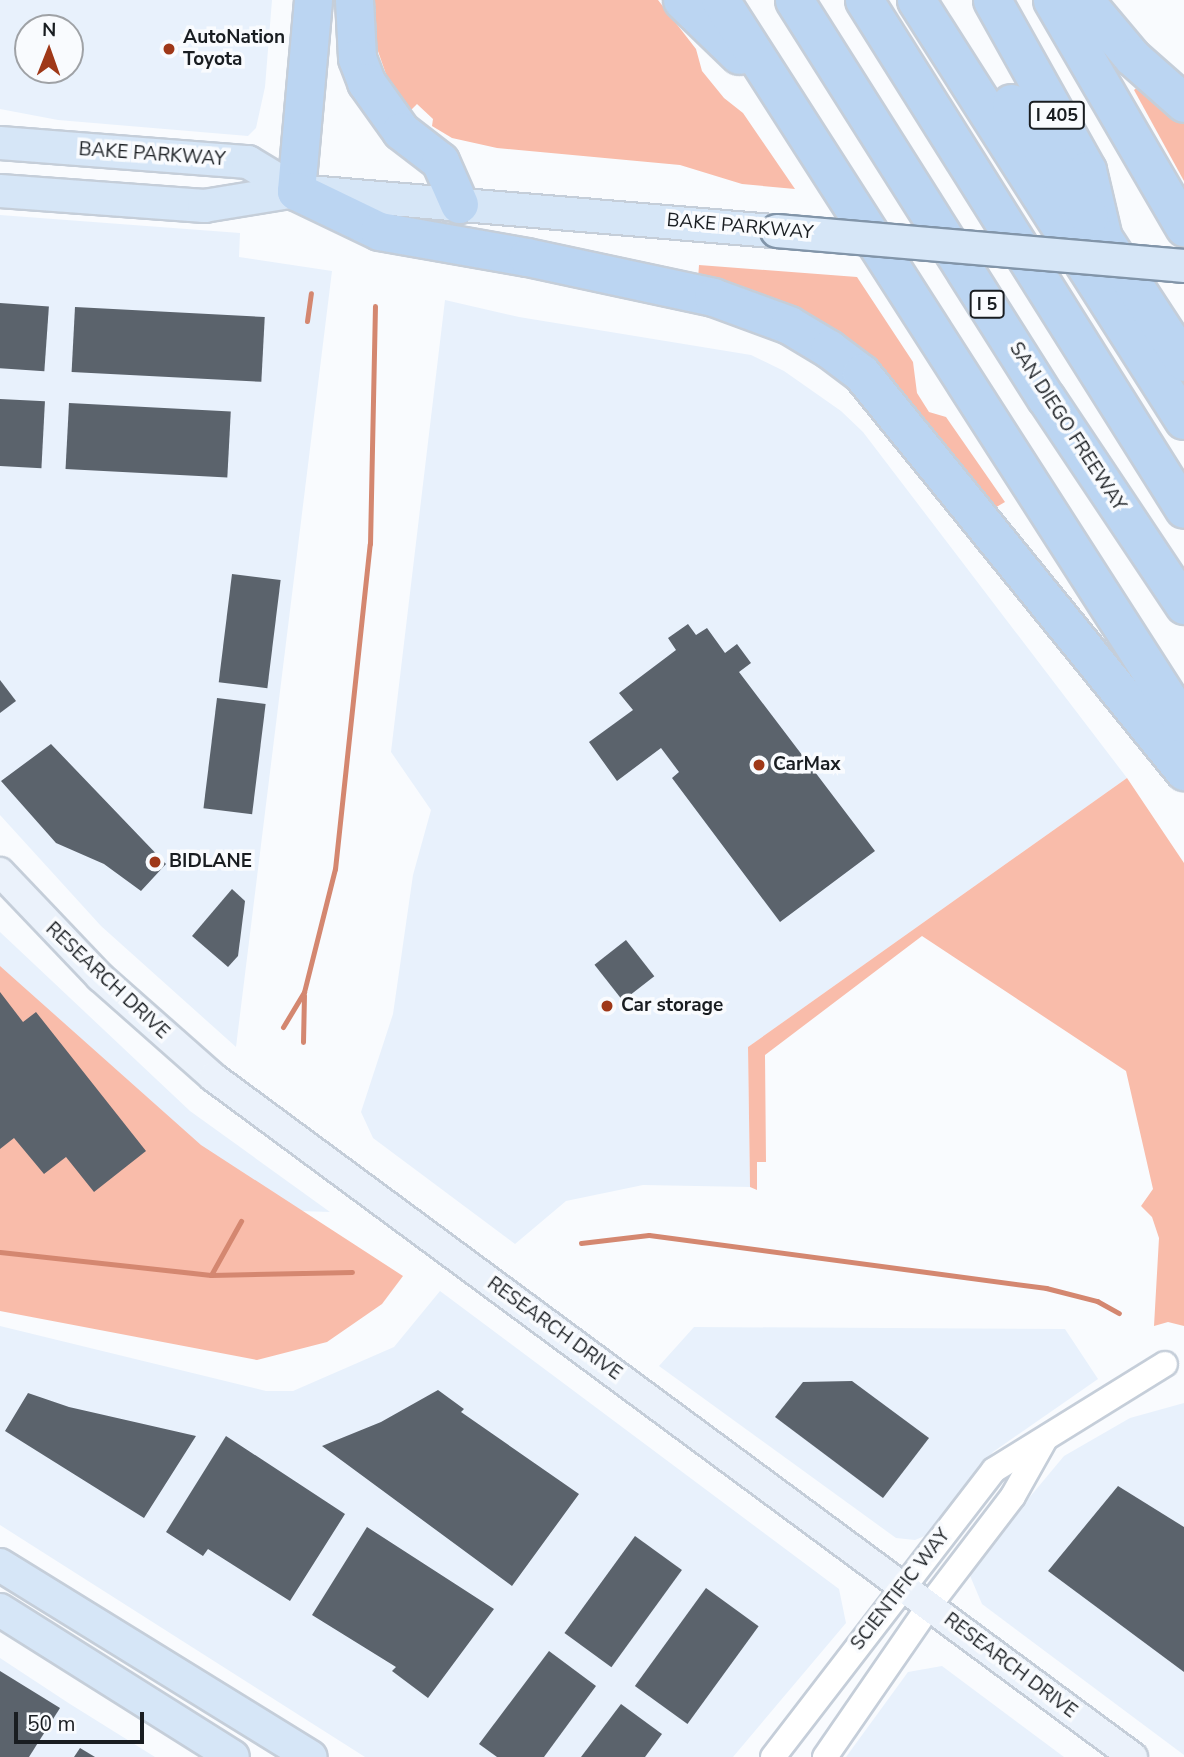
<!DOCTYPE html>
<html>
<head>
<meta charset="utf-8">
<style>
	body { margin:0 }
	#map { position:relative; width:1184px; height:1757px; overflow:hidden; background:#f9fbfe; font-family:"Nunito Sans",sans-serif }
	div>[style] { position:absolute }
	[style*='--x'] { left:calc(var(--x)*1px); top:calc(var(--y)*1px); width:calc(var(--w)*1px); rotate:calc(var(--a)*1deg) }
	.built>* { inset:0; background:#e8f1fc }
	.green>* { inset:0; background:#f9bcaa }
	.stream>* { height:5px; margin:-2.5px; padding:0 2.5px; transform-origin:2.5px; border-radius:2.5px; background:#d48770 }
	.building>* { inset:0; background:#5b636c; transform-origin:0 0 }
	.roads { filter:drop-shadow(2px 0 #c5ced9) drop-shadow(-2px 0 #c5ced9) drop-shadow(0 2px #c5ced9) drop-shadow(0 -2px #c5ced9) }
	.tertiary>* { height:24px; margin:-12px; padding:0 12px; transform-origin:12px; border-radius:12px; background:#fff }
	.secondary>* { height:28px; margin:-14px; padding:0 14px; transform-origin:14px; border-radius:14px; background:#ebf2fb }
	.primary>* { height:32px; margin:-16px; padding:0 16px; transform-origin:16px; border-radius:16px; background:#d6e6f7 }
	.motorway>* { height:37px; margin:-18.5px; padding:0 18.5px; transform-origin:18.5px; border-radius:18.5px; background:#bbd5f2 }
	.bridges { filter:drop-shadow(2px 0 #8295a9) drop-shadow(-2px 0 #8295a9) drop-shadow(0 2px #8295a9) drop-shadow(0 -2px #8295a9) }
	.primary-bridge>* { height:32px; margin:-16px; padding:0 16px; transform-origin:16px; border-radius:16px; background:#d6e6f7 }
	.dots>* { width:19px; height:19px; translate:-50% -50%; box-sizing:border-box; border:4px solid #f9fbfe; border-radius:50% }
	span { translate:-50% -50%; white-space:nowrap; text-align:center; line-height:1.15; -webkit-text-stroke:7px #f9fbfe; paint-order:stroke }
	.shield-label span { padding:2px 5px; background:#f9fbfe; border:2px solid; border-radius:5px; -webkit-text-stroke-width:0 }
	.shield-label { font-size:18px; color:#191d21; font-weight:700 }
	.poi-label { font-size:19px; color:#191d21; font-weight:700 }
	.left { translate:0 -50%; text-align:left }
	.street-label { font-size:19px; color:#191d21 }
	.north { position:absolute; left:14px; top:14px; width:70px; height:70px; box-sizing:border-box; background:#f9fbfe; border:2px solid #9fa2a6; border-radius:50%; rotate:1deg; font-size:19px; font-weight:700; line-height:28px; text-align:center; color:#191d21 }
	.north::after { content:''; display:block; margin:auto; width:24px; height:32px; background:#9f3818; clip-path:polygon(50% 0,100% 100%,50% 72%,0 100%) }
	.scale { position:absolute; left:14px; top:1712px; width:130px; height:32px; box-sizing:border-box; border:4px solid #191d21; border-top:0; padding-left:9px; font-size:21px; line-height:24px; white-space:nowrap; color:#191d21; -webkit-text-stroke:5px #f9fbfe; paint-order:stroke }
</style>
</head>
<body>
<div id="map">
	<div class="built">
		<i style="clip-path:polygon(evenodd,0 0,272px 0,265px 87px,256px 128px,248px 136px,58px 120px,0 109px,0 0,28px 28px,70px 28px,70px 70px,28px 70px,28px 28px)"></i>
		<i style="clip-path:polygon(0 215px,240px 233px,239px 257px,332px 271px,236px 1047px,101px 926px,0 815px)"></i>
		<i style="clip-path:polygon(445px 300px,519px 317px,751px 355px,784px 371px,841px 411px,863px 432px,1127px 778px,748px 1047px,750px 1187px,643px 1185px,566px 1201px,515px 1244px,373px 1138px,361px 1112px,393px 1014px,413px 875px,431px 810px,391px 752px)"></i>
		<i style="clip-path:polygon(0 932px,190px 1111px,330px 1212px,0 1201px)"></i>
		<i style="clip-path:polygon(440px 1291px,839px 1589px,846px 1623px,733px 1757px,365px 1757px,0 1525px,0 1326px,266px 1391px,293px 1391px,394px 1347px)"></i>
		<i style="clip-path:polygon(694px 1327px,1065px 1329px,1098px 1379px,993px 1452px,927px 1535px,915px 1540px,896px 1538px,659px 1366px)"></i>
		<i style="clip-path:polygon(1184px 1403px,1184px 1755px,982px 1604px,968px 1571px,1064px 1456px,1130px 1418px)"></i>
		<i style="clip-path:polygon(0 1658px,70px 1704px,155px 1757px,0 1757px)"></i>
		<i style="clip-path:polygon(942px 1666px,1064px 1757px,846px 1757px,908px 1672px)"></i>
	</div>
	<div class="green">
		<i style="clip-path:polygon(373px 0,658px 0,696px 49px,702px 71px,724px 98px,743px 113px,795px 189px,742px 184px,680px 165px,497px 148px,452px 138px,432px 126px,433px 119px,417px 104px,408px 113px,393px 94px,373px 37px)"></i>
		<i style="clip-path:polygon(1140px 85px,1184px 122px,1184px 181px,1134px 90px)"></i>
		<i style="clip-path:polygon(699px 265px,857px 277px,913px 362px,917px 393px,929px 412px,946px 417px,1005px 502px,993px 509px,911px 404px,871px 364px,698px 279px)"></i>
		<i style="clip-path:polygon(1127px 778px,1184px 863px,1184px 1326px,1168px 1322px,1154px 1326px,1159px 1238px,1152px 1217px,1141px 1206px,1153px 1189px,1126px 1071px,922px 936px,765px 1055px,766px 1162px,757px 1162px,757px 1190px,750px 1187px,748px 1047px)"></i>
		<i style="clip-path:polygon(0 966px,201px 1145px,403px 1276px,382px 1304px,327px 1342px,257px 1360px,0 1311px)"></i>
	</div>
	<div class="stream">
		<i style="--x:307;--y:321;--w:28;--a:-82"></i>
		<i style="--x:283;--y:1027;--w:41;--a:-59"></i>
		<i style="--x:304;--y:992;--w:127;--a:-75.9"></i>
		<i style="--x:335;--y:869;--w:327;--a:-83.9"></i>
		<i style="--x:370;--y:544;--w:238;--a:-88.8"></i>
		<i style="--x:303;--y:1042;--w:47;--a:-88.8"></i>
		<i style="--x:581;--y:1243;--w:68;--a:-6.7"></i>
		<i style="--x:649;--y:1235;--w:401;--a:7.6"></i>
		<i style="--x:1046;--y:1288;--w:53;--a:14.3"></i>
		<i style="--x:1097;--y:1301;--w:25;--a:29"></i>
		<i style="--x:0;--y:1252;--w:212;--a:6.2"></i>
		<i style="--x:211;--y:1275;--w:141;--a:-1.2"></i>
		<i style="--x:211;--y:1275;--w:62;--a:-60.9"></i>
	</div>
	<div class="building">
		<i style="left:0;top:303px;width:49px;height:65px;rotate:4deg"></i>
		<i style="left:75px;top:307px;width:190px;height:65px;rotate:3deg"></i>
		<i style="left:0;top:399px;width:45px;height:67px;rotate:3deg"></i>
		<i style="left:69px;top:403px;width:162px;height:66px;rotate:3deg"></i>
		<i style="left:232px;top:574px;width:49px;height:109px;rotate:7deg"></i>
		<i style="clip-path:polygon(688px 624px,696px 635px,707px 628px,725px 653px,737px 644px,751px 663px,739px 672px,875px 851px,780px 922px,672px 778px,679px 772px,661px 748px,617px 781px,589px 742px,633px 710px,619px 693px,676px 650px,668px 638px)"></i>
		<i style="clip-path:polygon(0 680px,16px 701px,0 713px)"></i>
		<i style="left:217px;top:698px;width:49px;height:111px;rotate:7deg"></i>
		<i style="clip-path:polygon(51px 744px,166px 864px,141px 891px,104px 864px,56px 843px,1px 781px)"></i>
		<i style="clip-path:polygon(232px 889px,245px 901px,238px 956px,228px 967px,192px 936px)"></i>
		<i style="left:626px;top:940px;width:46px;height:40px;rotate:52deg"></i>
		<i style="clip-path:polygon(0 992px,23px 1022px,36px 1012px,146px 1151px,94px 1192px,66px 1157px,44px 1174px,14px 1138px,0 1149px)"></i>
		<i style="clip-path:polygon(852px 1381px,929px 1438px,883px 1498px,775px 1417px,803px 1382px)"></i>
		<i style="clip-path:polygon(438px 1390px,464px 1409px,461px 1412px,579px 1494px,512px 1586px,322px 1446px,381px 1422px)"></i>
		<i style="clip-path:polygon(28px 1393px,69px 1407px,196px 1436px,144px 1518px,5px 1431px)"></i>
		<i style="clip-path:polygon(226px 1436px,345px 1514px,290px 1601px,208px 1549px,203px 1556px,166px 1532px)"></i>
		<i style="clip-path:polygon(1118px 1486px,1184px 1527px,1184px 1672px,1048px 1571px)"></i>
		<i style="clip-path:polygon(367px 1527px,494px 1609px,428px 1698px,392px 1671px,396px 1667px,312px 1615px)"></i>
		<i style="left:635px;top:1536px;width:58px;height:120px;rotate:36deg"></i>
		<i style="left:706px;top:1588px;width:65px;height:121px;rotate:36deg"></i>
		<i style="clip-path:polygon(549px 1651px,596px 1686px,544px 1757px,497px 1757px,479px 1744px)"></i>
		<i style="clip-path:polygon(0 1671px,60px 1708px,29px 1757px,0 1757px)"></i>
		<i style="clip-path:polygon(621px 1704px,662px 1734px,645px 1757px,581px 1757px)"></i>
		<i style="clip-path:polygon(80px 1748px,95px 1757px,74px 1757px)"></i>
	</div>
	<div class="roads">
		<div class="tertiary">
			<i style="--x:773;--y:1757;--w:362;--a:-52.4"></i>
			<i style="--x:994;--y:1470;--w:201;--a:-31.8"></i>
			<i style="--x:825;--y:1757;--w:183;--a:-55.4"></i>
			<i style="--x:929;--y:1606;--w:138;--a:-52.6"></i>
			<i style="--x:1013;--y:1496;--w:63;--a:-60.6"></i>
		</div>
		<div class="secondary">
			<i style="--x:0;--y:872;--w:145;--a:46.4"></i>
			<i style="--x:100;--y:977;--w:151;--a:41.5"></i>
			<i style="--x:213;--y:1077;--w:1144;--a:36.47"></i>
		</div>
		<div class="primary">
			<i style="--x:0;--y:143;--w:249;--a:4.4"></i>
			<i style="--x:248;--y:162;--w:56;--a:31.1"></i>
			<i style="--x:0;--y:191;--w:205;--a:4.2"></i>
			<i style="--x:204;--y:206;--w:93;--a:-9.3"></i>
			<i style="--x:296;--y:191;--w:483;--a:4.8"></i>
			<i style="--x:0;--y:1565;--w:365;--a:31.7"></i>
			<i style="--x:0;--y:1610;--w:275;--a:32.2"></i>
		</div>
		<div class="motorway">
			<i style="--x:313;--y:0;--w:192;--a:95.1"></i>
			<i style="--x:296;--y:191;--w:92;--a:25.7"></i>
			<i style="--x:379;--y:231;--w:150;--a:10"></i>
			<i style="--x:527;--y:257;--w:190;--a:12.1"></i>
			<i style="--x:713;--y:297;--w:81;--a:20.2"></i>
			<i style="--x:789;--y:325;--w:47;--a:31"></i>
			<i style="--x:829;--y:349;--w:40;--a:37"></i>
			<i style="--x:861;--y:373;--w:513;--a:50.94"></i>
			<i style="--x:354;--y:0;--w:58;--a:87"></i>
			<i style="--x:357;--y:58;--w:26;--a:69"></i>
			<i style="--x:366;--y:82;--w:60;--a:54.5"></i>
			<i style="--x:401;--y:131;--w:49;--a:37.6"></i>
			<i style="--x:440;--y:161;--w:47;--a:66.2"></i>
			<i style="--x:682;--y:0;--w:79;--a:44"></i>
			<i style="--x:720;--y:0;--w:860;--a:57.34"></i>
			<i style="--x:794;--y:0;--w:471;--a:57.7"></i>
			<i style="--x:1046;--y:398;--w:249;--a:56.3"></i>
			<i style="--x:864;--y:0;--w:601;--a:57.84"></i>
			<i style="--x:916;--y:0;--w:498;--a:57.5"></i>
			<i style="--x:992;--y:0;--w:195;--a:60.8"></i>
			<i style="--x:1087;--y:170;--w:70;--a:76.8"></i>
			<i style="--x:1103;--y:238;--w:148;--a:56.8"></i>
			<i style="--x:1052;--y:0;--w:263;--a:59.8"></i>
			<i style="--x:1084;--y:0;--w:75;--a:49.9"></i>
			<i style="--x:1132;--y:57;--w:69;--a:41.5"></i>
			<i style="--x:1011;--y:103;--w:138;--a:55.6"></i>
		</div>
	</div>
	<div class="bridges">
		<div class="primary-bridge">
			<i style="--x:777;--y:231;--w:409;--a:4.9"></i>
		</div>
	</div>
	<div class="dots">
		<i style="left:169px;top:49px;background:#9f3818"></i>
		<i style="left:759px;top:765px;background:#9f3818"></i>
		<i style="left:155px;top:862px;background:#9f3818"></i>
		<i style="left:607px;top:1006px;background:#9f3818"></i>
	</div>
	<div class="shield-label">
		<span style="left:1057px;top:115px">I 405</span>
		<span style="left:987px;top:304px">I 5</span>
	</div>
	<div class="poi-label">
		<span class="left" style="left:183px;top:49px">AutoNation<br>Toyota</span>
		<span class="left" style="left:773px;top:765px">CarMax</span>
		<span class="left" style="left:169px;top:862px">BIDLANE</span>
		<span class="left" style="left:621px;top:1006px">Car storage</span>
	</div>
	<div class="street-label">
		<span style="left:152px;top:155px;rotate:4deg">BAKE PARKWAY</span>
		<span style="left:740px;top:227px;rotate:5deg">BAKE PARKWAY</span>
		<span style="left:1067px;top:427px;rotate:57deg">SAN DIEGO FREEWAY</span>
		<span style="left:107px;top:981px;rotate:43deg">RESEARCH DRIVE</span>
		<span style="left:554px;top:1329px;rotate:36deg">RESEARCH DRIVE</span>
		<span style="left:901px;top:1590px;rotate:-52deg">SCIENTIFIC WAY</span>
		<span style="left:1010px;top:1666px;rotate:37deg">RESEARCH DRIVE</span>
	</div>
	<div class="north">N</div>
	<div class="scale">50 m</div>
</div>
</body>
</html>
